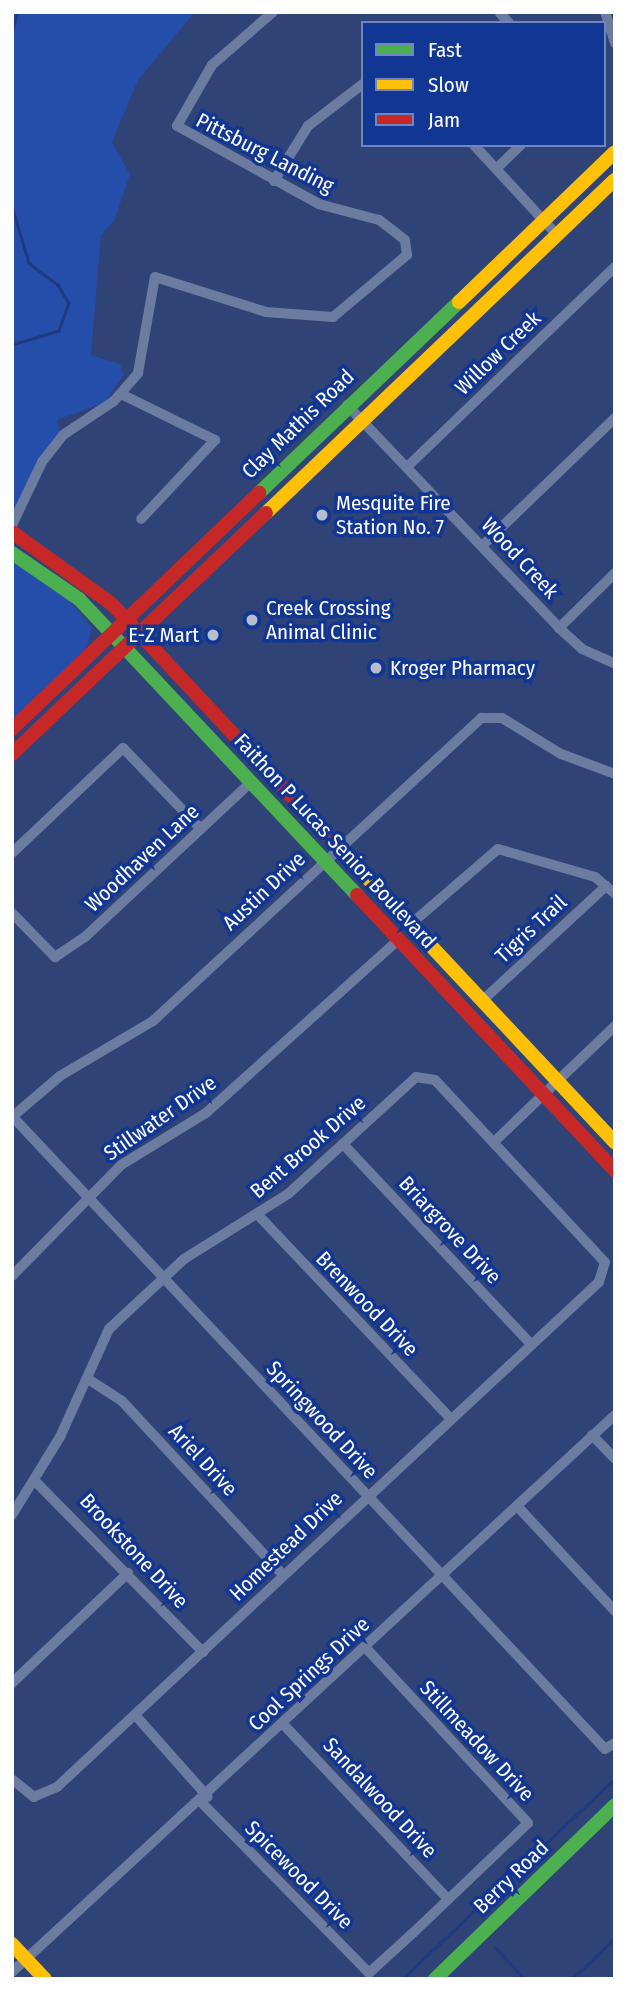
<!DOCTYPE html>
<html>
<head>
<meta charset="utf-8">
<style>
	body { margin:0 }
	#map { position:relative; width:627px; height:1991px; overflow:hidden; background:#2f4376; font-family:"Fira Sans Condensed",sans-serif }
	div>[style] { position:absolute }
	[style*='--x'] { left:calc(var(--x)*1px); top:calc(var(--y)*1px); width:calc(var(--w)*1px); rotate:calc(var(--a)*1deg) }
	.green>* { inset:0; background:#254daa }
	.stream>* { height:2.5px; margin:-1.25px; padding:0 1.25px; transform-origin:1.25px; border-radius:1.25px; background:#203a7f }
	.street>* { height:10px; margin:-5px; padding:0 5px; transform-origin:5px; border-radius:5px; background:#6c7ca1 }
	.fast>* { height:14px; margin:-7px; padding:0 7px; transform-origin:7px; border-radius:7px; background:#4caf50 }
	.slow>* { height:14px; margin:-7px; padding:0 7px; transform-origin:7px; border-radius:7px; background:#ffc107 }
	.jam>* { height:14px; margin:-7px; padding:0 7px; transform-origin:7px; border-radius:7px; background:#c62828 }
	.dots>* { width:19px; height:19px; translate:-50% -50%; box-sizing:border-box; border:4px solid #123693; border-radius:50% }
	span { translate:-50% -50%; white-space:nowrap; text-align:center; line-height:1.15; -webkit-text-stroke:7px #123693; paint-order:stroke }
	.street-label { font-size:21px; color:#fff }
	.poi-label { font-size:21px; color:#fff }
	.left { translate:0 -50%; text-align:left }
	.right { translate:-100% -50%; text-align:right }
	.frame { position:absolute; inset:0; border:14px solid #fff; pointer-events:none }
	.legend { position:absolute; left:361px; top:21px; width:245px; height:126px; box-sizing:border-box; background:#123693; border:2px solid #7186be; margin:0; padding:9px 12px; list-style:none; font-size:21px; color:#fff }
	.legend li { display:flex; align-items:center; gap:14px; height:35px }
	.legend b { width:35px; border:2px solid #7186be }
</style>
</head>
<body>
<div id="map">
	<div class="green">
		<i style="clip-path:polygon(12px 12px,195px 12px,138px 80px,112px 142px,130px 174px,114px 221px,101px 235px,91px 355px,120px 364px,124px 375px,104px 403px,57px 420px,60px 433px,12px 518px)"></i>
		<i style="clip-path:polygon(12px 559px,61px 590px,92px 628px,86px 649px,12px 723px)"></i>
	</div>
	<div class="stream">
		<i style="--x:12;--y:31;--w:20;--a:-75"></i>
		<i style="--x:12;--y:206;--w:59;--a:73.4"></i>
		<i style="--x:29;--y:263;--w:36;--a:37"></i>
		<i style="--x:58;--y:285;--w:21;--a:59"></i>
		<i style="--x:69;--y:303;--w:30;--a:110"></i>
		<i style="--x:59;--y:331;--w:49;--a:163.4"></i>
		<i style="--x:496;--y:1948;--w:42;--a:46.9"></i>
		<i style="--x:402;--y:1979;--w:293;--a:-43.3"></i>
		<i style="--x:572;--y:1979;--w:59;--a:-43.6"></i>
	</div>
	<div class="street">
		<i style="--x:499;--y:12;--w:15;--a:48"></i>
		<i style="--x:605;--y:12;--w:33;--a:72"></i>
		<i style="--x:474;--y:145;--w:122;--a:47.3"></i>
		<i style="--x:497;--y:168;--w:33;--a:-44"></i>
		<i style="--x:274;--y:181;--w:65;--a:-58.3"></i>
		<i style="--x:308;--y:126;--w:69;--a:-37.4"></i>
		<i style="--x:121;--y:394;--w:105;--a:26.1"></i>
		<i style="--x:215;--y:440;--w:108;--a:133.1"></i>
		<i style="--x:347;--y:405;--w:308;--a:46.4"></i>
		<i style="--x:559;--y:628;--w:31;--a:42"></i>
		<i style="--x:582;--y:649;--w:36;--a:24"></i>
		<i style="--x:407;--y:467;--w:289;--a:-43.9"></i>
		<i style="--x:12;--y:525;--w:70;--a:-64.5"></i>
		<i style="--x:42;--y:462;--w:34;--a:-52"></i>
		<i style="--x:63;--y:435;--w:61;--a:-33.7"></i>
		<i style="--x:114;--y:401;--w:37;--a:-49"></i>
		<i style="--x:138;--y:373;--w:97;--a:-80"></i>
		<i style="--x:155;--y:277;--w:116;--a:17.5"></i>
		<i style="--x:266;--y:312;--w:67;--a:4.3"></i>
		<i style="--x:333;--y:317;--w:97;--a:-40"></i>
		<i style="--x:407;--y:255;--w:15;--a:-98"></i>
		<i style="--x:405;--y:240;--w:33;--a:-142"></i>
		<i style="--x:379;--y:220;--w:62;--a:-165.1"></i>
		<i style="--x:319;--y:204;--w:162;--a:-151.2"></i>
		<i style="--x:177;--y:126;--w:70;--a:-60.2"></i>
		<i style="--x:212;--y:65;--w:81;--a:-41"></i>
		<i style="--x:482;--y:546;--w:185;--a:-43.9"></i>
		<i style="--x:559;--y:628;--w:78;--a:-44.5"></i>
		<i style="--x:12;--y:853;--w:153;--a:-43.4"></i>
		<i style="--x:123;--y:748;--w:112;--a:46.1"></i>
		<i style="--x:12;--y:913;--w:62;--a:45.7"></i>
		<i style="--x:55;--y:957;--w:36;--a:-34"></i>
		<i style="--x:85;--y:937;--w:227;--a:-43"></i>
		<i style="--x:412;--y:923;--w:113;--a:-40.7"></i>
		<i style="--x:498;--y:849;--w:101;--a:16.1"></i>
		<i style="--x:595;--y:877;--w:26;--a:40"></i>
		<i style="--x:483;--y:1000;--w:168;--a:-42.8"></i>
		<i style="--x:12;--y:1116;--w:867;--a:46.87"></i>
		<i style="--x:605;--y:1749;--w:12;--a:-31"></i>
		<i style="--x:12;--y:1117;--w:63;--a:-40.5"></i>
		<i style="--x:60;--y:1076;--w:108;--a:-30.6"></i>
		<i style="--x:153;--y:1021;--w:447;--a:-42.7"></i>
		<i style="--x:481;--y:718;--w:21;--a:0"></i>
		<i style="--x:502;--y:718;--w:69;--a:31.4"></i>
		<i style="--x:561;--y:754;--w:58;--a:20.3"></i>
		<i style="--x:496;--y:1140;--w:165;--a:-43.8"></i>
		<i style="--x:343;--y:1144;--w:272;--a:46.8"></i>
		<i style="--x:259;--y:1216;--w:277;--a:46.6"></i>
		<i style="--x:12;--y:1276;--w:156;--a:-45.5"></i>
		<i style="--x:121;--y:1165;--w:100;--a:-31.5"></i>
		<i style="--x:206;--y:1113;--w:258;--a:-42"></i>
		<i style="--x:88;--y:1379;--w:40;--a:32.9"></i>
		<i style="--x:122;--y:1401;--w:237;--a:47.2"></i>
		<i style="--x:592;--y:1435;--w:33;--a:46"></i>
		<i style="--x:35;--y:1481;--w:240;--a:45.5"></i>
		<i style="--x:517;--y:1506;--w:144;--a:47"></i>
		<i style="--x:12;--y:1515;--w:92;--a:-58.4"></i>
		<i style="--x:60;--y:1437;--w:119;--a:-65.6"></i>
		<i style="--x:109;--y:1329;--w:103;--a:-43"></i>
		<i style="--x:184;--y:1259;--w:123;--a:-32"></i>
		<i style="--x:288;--y:1194;--w:173;--a:-42.4"></i>
		<i style="--x:416;--y:1077;--w:19;--a:9"></i>
		<i style="--x:435;--y:1080;--w:249;--a:47"></i>
		<i style="--x:605;--y:1262;--w:21;--a:107"></i>
		<i style="--x:599;--y:1282;--w:741;--a:137.02"></i>
		<i style="--x:57;--y:1787;--w:25;--a:157"></i>
		<i style="--x:34;--y:1797;--w:28;--a:-141"></i>
		<i style="--x:12;--y:1683;--w:160;--a:-43.5"></i>
		<i style="--x:136;--y:1716;--w:108;--a:48.4"></i>
		<i style="--x:283;--y:1724;--w:241;--a:46.7"></i>
		<i style="--x:202;--y:1803;--w:238;--a:45.5"></i>
		<i style="--x:369;--y:1973;--w:59;--a:-42.3"></i>
		<i style="--x:413;--y:1933;--w:159;--a:-43.7"></i>
		<i style="--x:528;--y:1823;--w:240;--a:-132.8"></i>
		<i style="--x:12;--y:1972;--w:821;--a:-42.73"></i>
	</div>
	<div class="fast">
		<i style="--x:259;--y:493;--w:277;--a:-43.7"></i>
		<i style="--x:12;--y:553;--w:81;--a:34.5"></i>
		<i style="--x:79;--y:599;--w:406;--a:46.8"></i>
		<i style="--x:435;--y:1979;--w:250;--a:-44"></i>
	</div>
	<div class="slow">
		<i style="--x:459;--y:302;--w:216;--a:-43.9"></i>
		<i style="--x:266;--y:513;--w:482;--a:-43.7"></i>
		<i style="--x:359;--y:869;--w:375;--a:46.9"></i>
		<i style="--x:12;--y:1944;--w:48;--a:46.7"></i>
	</div>
	<div class="jam">
		<i style="--x:12;--y:532;--w:123;--a:35.8"></i>
		<i style="--x:112;--y:604;--w:362;--a:47"></i>
		<i style="--x:12;--y:729;--w:342;--a:-43.7"></i>
		<i style="--x:12;--y:754;--w:350;--a:-43.5"></i>
		<i style="--x:357;--y:895;--w:378;--a:46.9"></i>
	</div>
	<div class="dots">
		<i style="left:322px;top:515px;background:#b6bdcf"></i>
		<i style="left:252px;top:620px;background:#b6bdcf"></i>
		<i style="left:213px;top:635px;background:#b6bdcf"></i>
		<i style="left:376px;top:668px;background:#b6bdcf"></i>
	</div>
	<div class="street-label">
		<span style="left:265px;top:153px;rotate:27deg">Pittsburg Landing</span>
		<span style="left:498px;top:353px;rotate:-44deg">Willow Creek</span>
		<span style="left:298px;top:424px;rotate:-44deg">Clay Mathis Road</span>
		<span style="left:520px;top:558px;rotate:47deg">Wood Creek</span>
		<span style="left:335px;top:841px;rotate:47deg">Faithon P Lucas Senior Boulevard</span>
		<span style="left:142px;top:858px;rotate:-43deg">Woodhaven Lane</span>
		<span style="left:264px;top:891px;rotate:-43deg">Austin Drive</span>
		<span style="left:531px;top:929px;rotate:-43deg">Tigris Trail</span>
		<span style="left:160px;top:1118px;rotate:-35deg">Stillwater Drive</span>
		<span style="left:308px;top:1147px;rotate:-41deg">Bent Brook Drive</span>
		<span style="left:450px;top:1230px;rotate:47deg">Briargrove Drive</span>
		<span style="left:367px;top:1304px;rotate:46deg">Brenwood Drive</span>
		<span style="left:322px;top:1420px;rotate:47deg">Springwood Drive</span>
		<span style="left:203px;top:1460px;rotate:47deg">Ariel Drive</span>
		<span style="left:286px;top:1546px;rotate:-44deg">Homestead Drive</span>
		<span style="left:134px;top:1551px;rotate:47deg">Brookstone Drive</span>
		<span style="left:309px;top:1674px;rotate:-43deg">Cool Springs Drive</span>
		<span style="left:477px;top:1741px;rotate:47deg">Stillmeadow Drive</span>
		<span style="left:380px;top:1798px;rotate:47deg">Sandalwood Drive</span>
		<span style="left:299px;top:1875px;rotate:45deg">Spicewood Drive</span>
		<span style="left:511px;top:1877px;rotate:-44deg">Berry Road</span>
	</div>
	<div class="poi-label">
		<span class="left" style="left:336px;top:515px">Mesquite Fire<br>Station No. 7</span>
		<span class="left" style="left:266px;top:620px">Creek Crossing<br>Animal Clinic</span>
		<span class="right" style="left:199px;top:635px">E-Z Mart</span>
		<span class="left" style="left:390px;top:668px">Kroger Pharmacy</span>
	</div>
	<div class="frame"></div>
	<ul class="legend">
	<li><b style="height:9px;background:#4caf50"></b>Fast</li>
	<li><b style="height:9px;background:#ffc107"></b>Slow</li>
	<li><b style="height:9px;background:#c62828"></b>Jam</li>
	</ul>
</div>
</body>
</html>
